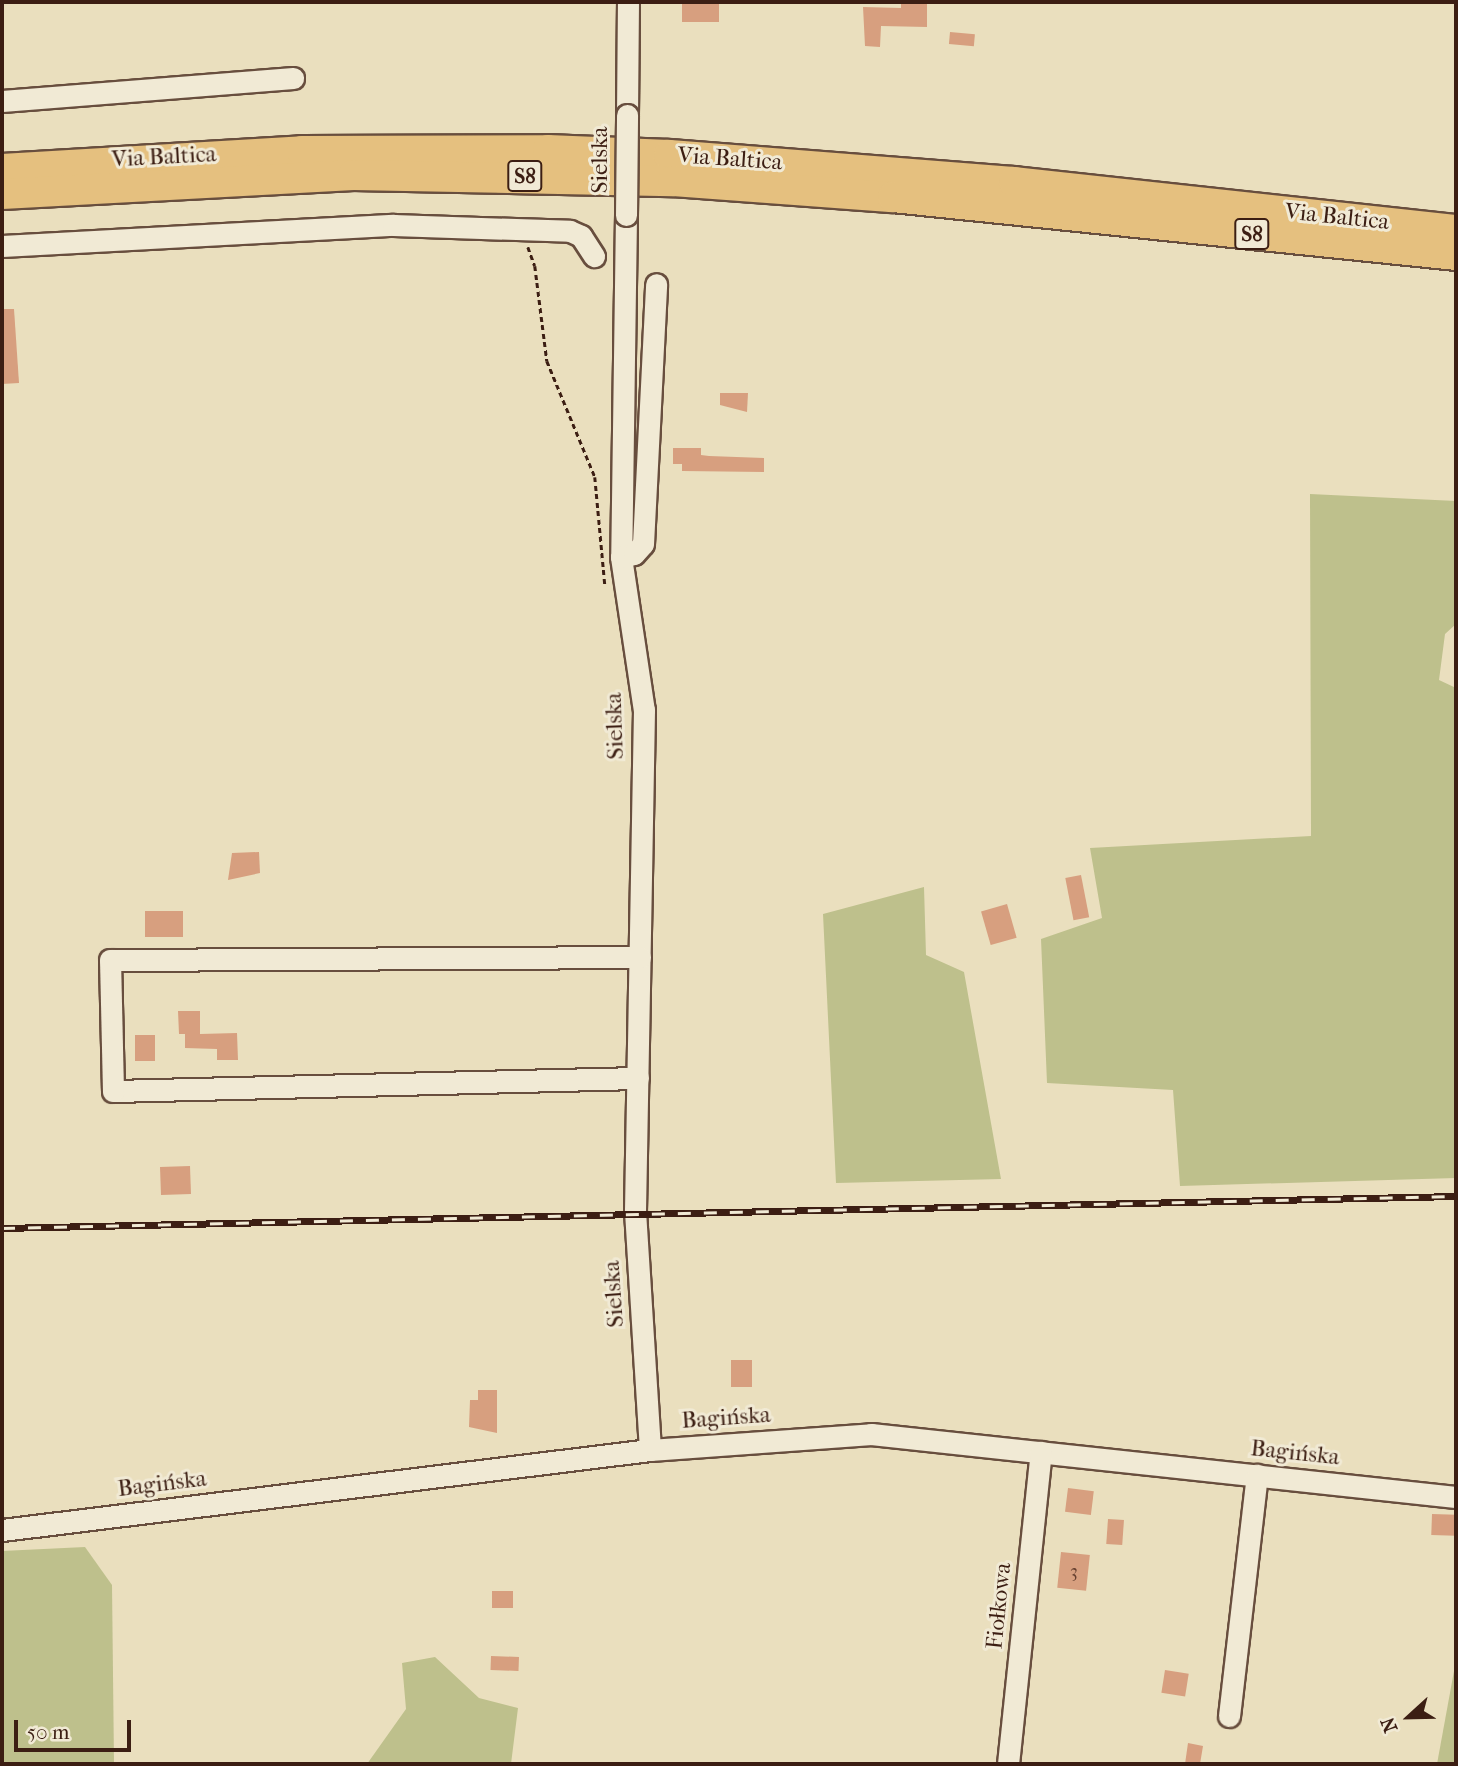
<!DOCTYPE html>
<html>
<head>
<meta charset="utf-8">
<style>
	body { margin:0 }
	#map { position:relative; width:1458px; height:1766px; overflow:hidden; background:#eadfbe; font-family:"IM FELL French Canon",serif }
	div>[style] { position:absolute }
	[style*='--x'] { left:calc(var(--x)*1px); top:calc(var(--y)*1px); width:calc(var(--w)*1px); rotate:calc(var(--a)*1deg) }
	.green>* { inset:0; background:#bec08c }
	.building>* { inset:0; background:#d79f7f; transform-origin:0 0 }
	.path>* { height:2.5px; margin-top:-1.25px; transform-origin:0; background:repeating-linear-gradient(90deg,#3c1e13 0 5px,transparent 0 8.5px) }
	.roads { filter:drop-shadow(2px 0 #684e3e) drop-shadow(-2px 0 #684e3e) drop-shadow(0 2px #684e3e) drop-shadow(0 -2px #684e3e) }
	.minor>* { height:21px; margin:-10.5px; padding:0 10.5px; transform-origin:10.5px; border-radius:10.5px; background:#f1ead5 }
	.highway>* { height:30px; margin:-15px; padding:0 15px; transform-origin:15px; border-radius:15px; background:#e5c07f }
	.rail>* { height:7px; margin-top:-3.5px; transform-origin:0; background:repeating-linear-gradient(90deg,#f1ead5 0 13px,#3c1e13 0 26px); box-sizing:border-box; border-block:2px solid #3c1e13 }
	.bridges { filter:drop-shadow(2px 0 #684e3e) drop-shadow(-2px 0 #684e3e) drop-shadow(0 2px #684e3e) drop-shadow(0 -2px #684e3e) }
	.minor-bridge>* { height:21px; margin:-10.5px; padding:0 10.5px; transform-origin:10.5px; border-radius:10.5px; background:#f1ead5 }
	span { translate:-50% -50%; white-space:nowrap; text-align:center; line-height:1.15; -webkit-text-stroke:6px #f1ead5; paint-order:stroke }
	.number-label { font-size:19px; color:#633e2e }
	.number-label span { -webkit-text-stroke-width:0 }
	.shield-label span { padding:2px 5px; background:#f1ead5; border:2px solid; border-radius:5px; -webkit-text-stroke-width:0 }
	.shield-label { font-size:21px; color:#3c1e13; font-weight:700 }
	.street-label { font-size:23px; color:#3c1e13 }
	.frame { position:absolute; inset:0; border:4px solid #3c1e13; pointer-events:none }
	.north { position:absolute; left:1374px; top:1682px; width:70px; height:70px; -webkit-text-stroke:5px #f1ead5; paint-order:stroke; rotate:248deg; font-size:19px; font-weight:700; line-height:28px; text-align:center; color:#3c1e13 }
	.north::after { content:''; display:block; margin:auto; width:24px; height:32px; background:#3c1e13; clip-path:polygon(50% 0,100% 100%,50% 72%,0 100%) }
	.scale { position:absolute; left:14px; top:1720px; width:117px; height:32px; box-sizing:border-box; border:4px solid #3c1e13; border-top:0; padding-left:9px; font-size:21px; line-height:24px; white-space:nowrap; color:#3c1e13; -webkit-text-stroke:5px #f1ead5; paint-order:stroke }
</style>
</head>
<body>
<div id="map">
	<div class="green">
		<i style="clip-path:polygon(1310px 494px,1456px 501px,1456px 624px,1445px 634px,1439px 680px,1456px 688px,1456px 1178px,1180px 1186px,1173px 1090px,1047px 1083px,1041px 939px,1102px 918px,1090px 848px,1311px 836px)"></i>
		<i style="clip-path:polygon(924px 887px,926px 955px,964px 972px,1001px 1179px,836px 1183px,823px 914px)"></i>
		<i style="clip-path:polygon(85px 1547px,112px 1585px,114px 1764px,2px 1764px,2px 1551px)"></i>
		<i style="clip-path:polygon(435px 1657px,479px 1698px,518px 1708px,511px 1764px,367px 1764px,406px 1709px,402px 1663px)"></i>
		<i style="clip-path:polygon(1456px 1660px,1456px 1764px,1437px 1764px)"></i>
	</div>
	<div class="building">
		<i style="left:682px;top:2px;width:37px;height:20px"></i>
		<i style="clip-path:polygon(901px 2px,927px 2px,927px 27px,881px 26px,880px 47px,865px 46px,863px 7px,901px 8px)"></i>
		<i style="left:950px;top:32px;width:25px;height:12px;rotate:5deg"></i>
		<i style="clip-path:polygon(2px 309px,14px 309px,19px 383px,2px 384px)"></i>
		<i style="clip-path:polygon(720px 393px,748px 393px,747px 412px,720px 405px)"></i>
		<i style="clip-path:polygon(673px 448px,701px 448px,701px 455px,709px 456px,764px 458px,764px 472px,682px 471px,682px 464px,673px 464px)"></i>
		<i style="clip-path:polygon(259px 852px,260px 873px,228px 880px,232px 853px)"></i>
		<i style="left:1081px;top:875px;width:43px;height:16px;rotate:79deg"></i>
		<i style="left:1007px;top:904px;width:35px;height:27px;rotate:74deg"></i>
		<i style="left:145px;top:911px;width:38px;height:26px"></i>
		<i style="clip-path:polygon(178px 1011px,200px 1011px,200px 1034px,237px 1033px,238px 1060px,217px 1060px,217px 1049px,185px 1048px,185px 1034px,179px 1034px)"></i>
		<i style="left:135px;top:1035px;width:20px;height:26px"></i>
		<i style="left:190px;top:1166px;width:28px;height:30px;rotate:88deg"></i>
		<i style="left:731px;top:1360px;width:21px;height:27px"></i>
		<i style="clip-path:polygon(478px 1390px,497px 1390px,497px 1433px,469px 1427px,470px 1400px,478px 1400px)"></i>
		<i style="left:1068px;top:1488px;width:26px;height:24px;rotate:7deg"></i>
		<i style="left:1432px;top:1514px;width:24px;height:21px;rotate:2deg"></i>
		<i style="left:1108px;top:1519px;width:16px;height:25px;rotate:4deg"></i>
		<i style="left:1061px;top:1552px;width:29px;height:36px;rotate:6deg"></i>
		<i style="left:492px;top:1591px;width:21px;height:17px"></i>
		<i style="left:491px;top:1656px;width:28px;height:14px;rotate:2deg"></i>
		<i style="left:1165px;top:1670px;width:24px;height:23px;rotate:9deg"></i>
		<i style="clip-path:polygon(1188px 1743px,1203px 1746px,1200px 1764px,1185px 1764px)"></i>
	</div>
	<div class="path">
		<i style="--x:528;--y:247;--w:20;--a:70"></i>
		<i style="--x:535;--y:266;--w:96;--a:82.8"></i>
		<i style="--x:547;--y:361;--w:126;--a:67.5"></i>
		<i style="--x:595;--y:477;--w:108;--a:84.7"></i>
	</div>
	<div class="roads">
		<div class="minor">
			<i style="--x:2;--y:101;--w:292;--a:-4.5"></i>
			<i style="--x:627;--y:115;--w:113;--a:-89.5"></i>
			<i style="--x:626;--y:215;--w:342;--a:90.8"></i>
			<i style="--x:621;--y:557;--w:155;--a:81.5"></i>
			<i style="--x:644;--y:710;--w:501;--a:91.03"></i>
			<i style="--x:635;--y:1211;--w:239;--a:86.4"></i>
			<i style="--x:2;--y:246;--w:392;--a:-3.1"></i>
			<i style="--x:393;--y:225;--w:177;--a:1.9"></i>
			<i style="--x:570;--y:231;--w:12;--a:24"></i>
			<i style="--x:581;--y:236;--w:24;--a:57"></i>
			<i style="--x:621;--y:557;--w:13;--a:-13"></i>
			<i style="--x:634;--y:554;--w:13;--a:-48"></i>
			<i style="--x:643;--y:544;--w:260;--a:-87.1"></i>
			<i style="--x:638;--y:1078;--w:525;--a:178.58"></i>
			<i style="--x:113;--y:1091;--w:131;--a:-91.3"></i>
			<i style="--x:110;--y:960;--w:530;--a:-0.32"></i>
			<i style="--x:2;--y:1530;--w:653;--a:-7.04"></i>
			<i style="--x:650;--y:1450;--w:222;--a:-4.1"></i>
			<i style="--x:871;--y:1434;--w:588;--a:6.15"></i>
			<i style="--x:1229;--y:1716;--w:243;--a:-83.4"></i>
			<i style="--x:1008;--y:1764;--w:314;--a:-84"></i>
		</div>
		<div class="highway">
			<i style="--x:2;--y:169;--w:301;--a:-3.4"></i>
			<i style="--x:302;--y:151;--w:246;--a:-0.2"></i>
			<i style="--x:548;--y:150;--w:121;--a:2.4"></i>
			<i style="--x:669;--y:155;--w:346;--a:4.5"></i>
			<i style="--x:1014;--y:182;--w:445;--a:6.2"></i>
			<i style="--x:2;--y:194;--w:352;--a:-3.1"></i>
			<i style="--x:353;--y:175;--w:320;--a:1.1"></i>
			<i style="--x:673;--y:181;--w:221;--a:4.2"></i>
			<i style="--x:893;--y:197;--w:566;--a:5.88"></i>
		</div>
	</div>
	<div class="rail">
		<i style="--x:2;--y:1228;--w:1454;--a:-1.26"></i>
	</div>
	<div class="bridges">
		<div class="minor-bridge">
			<i style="--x:626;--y:215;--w:100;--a:-89.4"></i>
		</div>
	</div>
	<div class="number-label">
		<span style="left:1074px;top:1572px">3</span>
	</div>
	<div class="shield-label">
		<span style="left:525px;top:176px">S8</span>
		<span style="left:1252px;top:234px">S8</span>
	</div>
	<div class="street-label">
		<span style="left:164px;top:157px;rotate:-3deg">Via Baltica</span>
		<span style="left:730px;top:159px;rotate:4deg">Via Baltica</span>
		<span style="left:600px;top:160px;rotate:-90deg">Sielska</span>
		<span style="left:1337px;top:217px;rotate:6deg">Via Baltica</span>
		<span style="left:615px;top:726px;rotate:-92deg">Sielska</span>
		<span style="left:614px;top:1294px;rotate:-94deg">Sielska</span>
		<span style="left:726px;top:1418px;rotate:-4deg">Bagińska</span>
		<span style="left:1295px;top:1453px;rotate:6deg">Bagińska</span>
		<span style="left:162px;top:1484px;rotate:-7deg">Bagińska</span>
		<span style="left:999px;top:1606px;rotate:-84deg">Fiołkowa</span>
	</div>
	<div class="frame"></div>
	<div class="north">N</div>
	<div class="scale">50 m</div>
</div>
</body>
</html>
